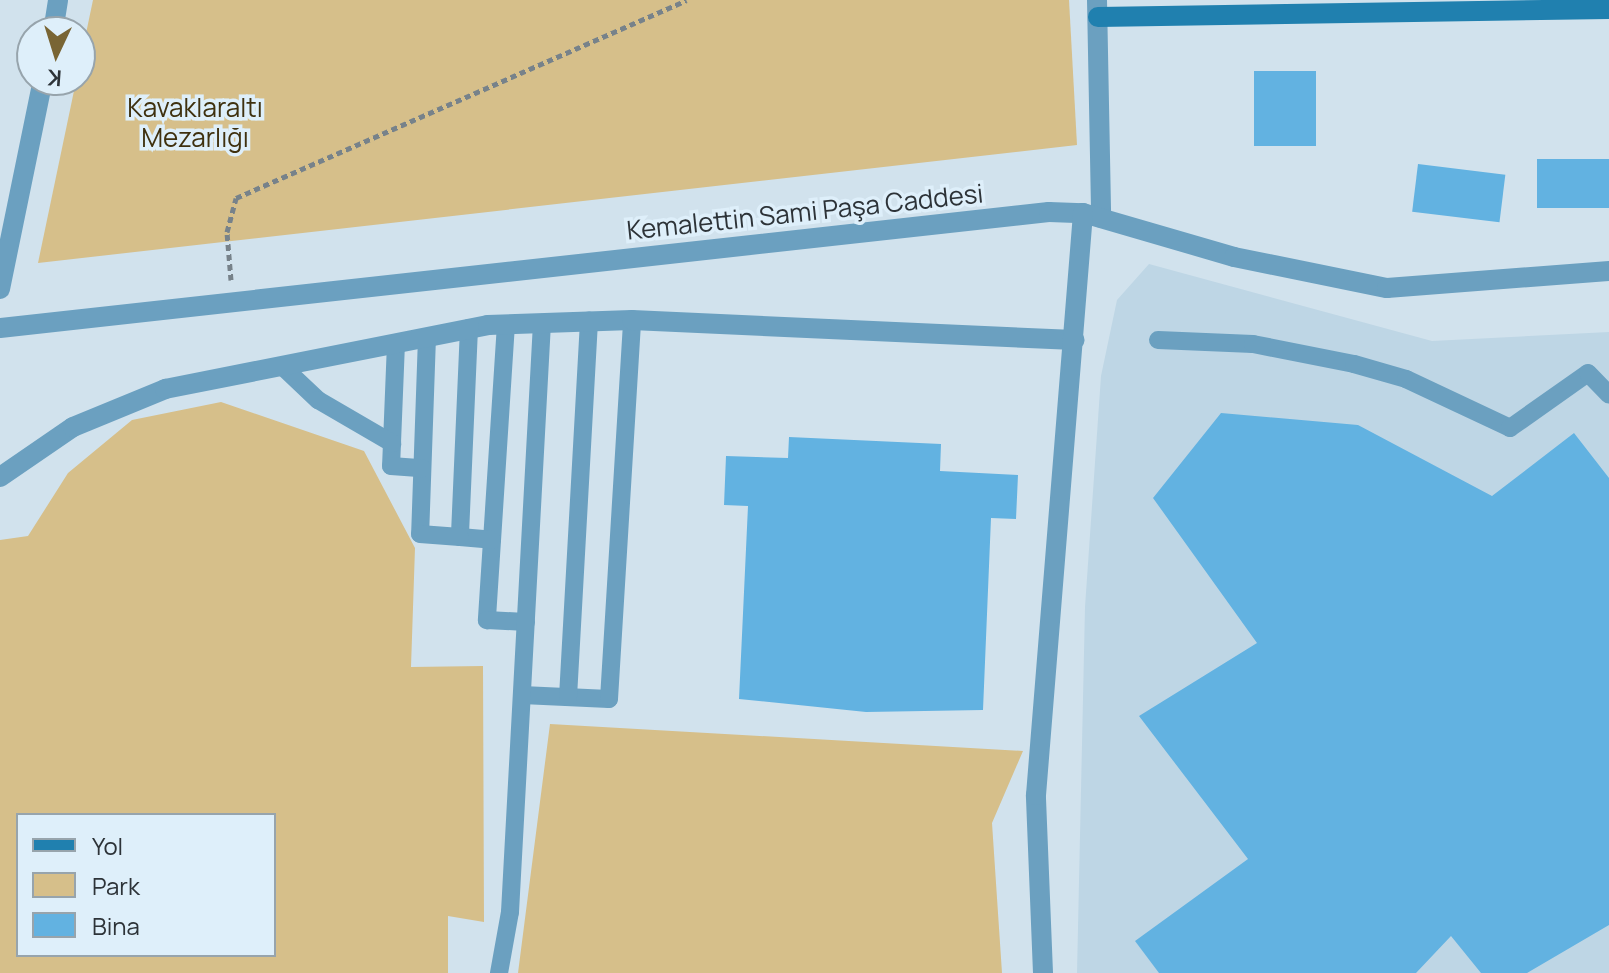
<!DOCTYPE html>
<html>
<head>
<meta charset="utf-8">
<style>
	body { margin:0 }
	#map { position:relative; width:1609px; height:973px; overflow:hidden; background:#d1e2ed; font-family:Manrope,sans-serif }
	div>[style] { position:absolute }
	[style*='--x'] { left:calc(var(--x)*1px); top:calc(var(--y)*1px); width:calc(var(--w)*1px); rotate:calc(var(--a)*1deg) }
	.built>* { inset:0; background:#bed6e5 }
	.green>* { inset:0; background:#d6bf8a }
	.building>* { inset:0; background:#62b2e1; transform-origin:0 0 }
	.path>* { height:5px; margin-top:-2.5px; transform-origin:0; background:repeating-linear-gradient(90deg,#77828a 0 6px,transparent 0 10px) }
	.service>* { height:18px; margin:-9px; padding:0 9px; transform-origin:9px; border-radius:9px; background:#6ba0c0 }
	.minor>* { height:20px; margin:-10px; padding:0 10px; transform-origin:10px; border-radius:10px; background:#6ba0c0 }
	.secondary>* { height:20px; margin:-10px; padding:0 10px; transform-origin:10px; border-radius:10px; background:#2080af }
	span { translate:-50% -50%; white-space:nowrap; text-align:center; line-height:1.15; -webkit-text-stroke:7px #deeffa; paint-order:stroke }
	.park-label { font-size:26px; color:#3f310f }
	.street-label { font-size:26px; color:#2d3338 }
	.legend { position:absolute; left:16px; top:813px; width:260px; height:144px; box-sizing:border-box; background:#deeffa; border:2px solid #97a4ac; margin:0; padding:10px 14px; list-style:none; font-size:24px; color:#2d3338 }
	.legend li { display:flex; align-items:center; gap:16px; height:40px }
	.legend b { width:40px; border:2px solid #97a4ac }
	.north { position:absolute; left:16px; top:16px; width:80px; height:80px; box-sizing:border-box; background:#deeffa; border:2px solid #97a4ac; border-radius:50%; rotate:184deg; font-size:22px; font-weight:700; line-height:32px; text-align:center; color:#2d3338 }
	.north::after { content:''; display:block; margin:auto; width:28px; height:36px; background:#796534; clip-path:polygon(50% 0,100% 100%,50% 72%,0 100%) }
</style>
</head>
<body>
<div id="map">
	<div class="built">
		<i style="clip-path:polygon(1149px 264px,1432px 341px,1609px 332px,1609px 973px,1077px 973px,1085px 607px,1101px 376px,1117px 300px)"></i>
	</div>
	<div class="green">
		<i style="clip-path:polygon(93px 0,1069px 0,1077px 145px,38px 263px)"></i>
		<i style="clip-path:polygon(evenodd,221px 402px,364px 451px,415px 548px,411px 667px,483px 666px,484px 922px,448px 916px,448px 973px,0 973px,0 540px,28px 536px,68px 473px,132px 420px,221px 402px,274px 815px,274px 955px,18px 955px,18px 815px,274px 815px)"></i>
		<i style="clip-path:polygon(550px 724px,1023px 751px,992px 823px,1002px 973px,518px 973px)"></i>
	</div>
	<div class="building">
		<i style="left:1254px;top:71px;width:62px;height:75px"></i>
		<i style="left:1609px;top:159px;width:49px;height:72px;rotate:90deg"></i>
		<i style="left:1418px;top:164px;width:88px;height:48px;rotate:7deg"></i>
		<i style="clip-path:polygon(1221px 413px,1358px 425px,1492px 496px,1574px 433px,1609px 478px,1609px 925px,1527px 973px,1481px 973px,1451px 936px,1416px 973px,1159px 973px,1135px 941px,1248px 859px,1139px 716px,1257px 643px,1153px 498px)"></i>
		<i style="clip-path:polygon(789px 437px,941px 444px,940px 471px,1018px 475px,1016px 519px,991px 518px,983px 710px,866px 712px,739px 699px,748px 506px,724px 505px,726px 456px,788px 458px)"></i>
	</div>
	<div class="path">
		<i style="--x:231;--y:280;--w:48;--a:-94.8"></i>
		<i style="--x:227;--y:232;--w:35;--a:-75"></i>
		<i style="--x:236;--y:198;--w:492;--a:-23.7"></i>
	</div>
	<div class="service">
		<i style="--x:506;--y:324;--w:297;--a:93.7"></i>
		<i style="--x:487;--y:620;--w:39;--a:3"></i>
		<i style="--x:469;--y:328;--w:209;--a:92.5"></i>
		<i style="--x:460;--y:537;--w:32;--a:5"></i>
		<i style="--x:427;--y:337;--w:197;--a:92"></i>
		<i style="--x:420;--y:534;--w:40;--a:4.3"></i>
		<i style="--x:1158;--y:340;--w:95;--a:2.4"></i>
		<i style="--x:1253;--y:344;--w:103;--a:11.2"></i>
		<i style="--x:1354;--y:364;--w:54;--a:16.1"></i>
		<i style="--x:1406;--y:379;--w:115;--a:25.2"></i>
		<i style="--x:1510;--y:428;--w:95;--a:-35.2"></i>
		<i style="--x:1588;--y:373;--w:30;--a:46"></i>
		<i style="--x:396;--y:343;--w:123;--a:92.3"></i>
		<i style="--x:391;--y:466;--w:31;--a:4"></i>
		<i style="--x:282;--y:366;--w:50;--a:43.4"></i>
		<i style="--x:318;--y:400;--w:86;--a:30.2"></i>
		<i style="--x:522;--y:695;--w:87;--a:2.6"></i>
		<i style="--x:609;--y:699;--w:380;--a:-86.5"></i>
		<i style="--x:568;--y:697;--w:377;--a:-86.8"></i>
		<i style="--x:499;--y:973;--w:62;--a:-79.8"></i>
		<i style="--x:510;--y:912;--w:590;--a:-86.89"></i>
	</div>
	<div class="minor">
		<i style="--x:1097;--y:0;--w:218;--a:88.9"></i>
		<i style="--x:53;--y:32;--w:32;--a:-81"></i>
		<i style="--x:0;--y:289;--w:213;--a:-78.4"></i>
		<i style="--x:0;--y:328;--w:1055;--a:-6.31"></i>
		<i style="--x:1049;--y:212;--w:34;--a:2"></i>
		<i style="--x:1083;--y:213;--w:157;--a:16.2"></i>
		<i style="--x:1234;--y:257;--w:156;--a:11.5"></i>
		<i style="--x:1387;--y:288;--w:223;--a:-4.4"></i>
		<i style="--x:0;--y:477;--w:88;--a:-34.4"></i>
		<i style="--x:73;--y:427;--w:100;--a:-22.4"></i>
		<i style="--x:165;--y:389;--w:329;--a:-11.2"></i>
		<i style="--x:488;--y:325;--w:144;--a:-2"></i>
		<i style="--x:632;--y:320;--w:443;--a:2.6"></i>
		<i style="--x:1043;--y:973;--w:178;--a:-92.3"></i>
		<i style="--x:1036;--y:795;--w:584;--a:-85.38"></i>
	</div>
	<div class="secondary">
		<i style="--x:1098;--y:17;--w:511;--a:-0.9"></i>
	</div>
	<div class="park-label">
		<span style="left:195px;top:123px">Kavaklaraltı<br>Mezarlığı</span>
	</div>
	<div class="street-label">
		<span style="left:805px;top:212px;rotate:-6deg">Kemalettin Sami Paşa Caddesi</span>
	</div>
	<ul class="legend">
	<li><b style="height:10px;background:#2080af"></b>Yol</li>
	<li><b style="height:22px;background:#d6bf8a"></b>Park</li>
	<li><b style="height:22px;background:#62b2e1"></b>Bina</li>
	</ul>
	<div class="north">K</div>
</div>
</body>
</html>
